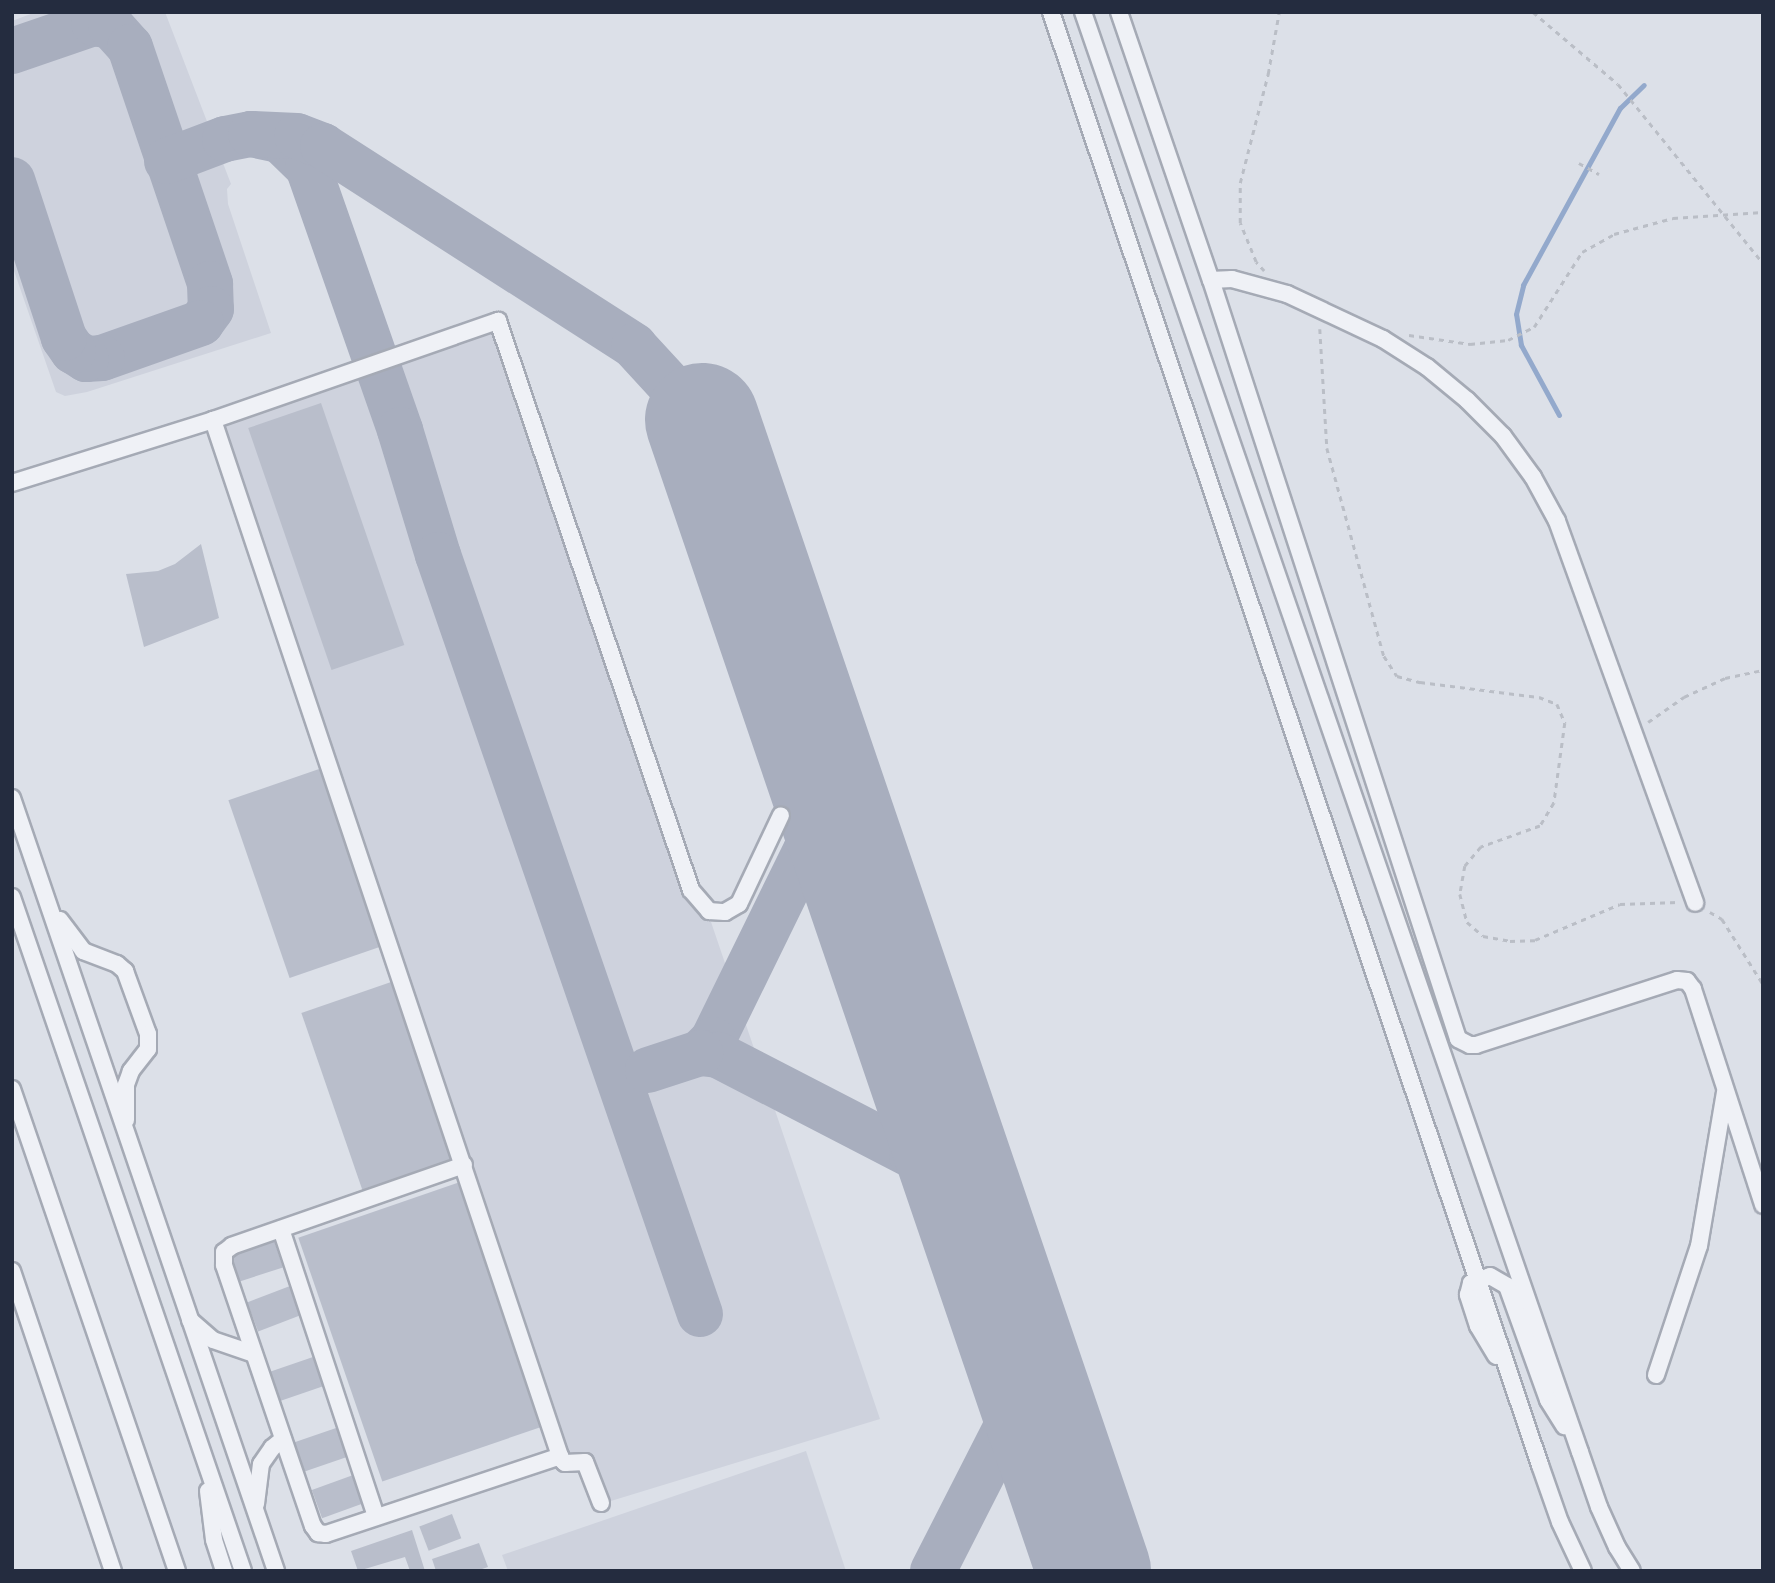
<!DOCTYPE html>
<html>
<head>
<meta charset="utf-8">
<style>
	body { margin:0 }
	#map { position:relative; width:1775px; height:1583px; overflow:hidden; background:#dce0e8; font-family:"Varela Round",sans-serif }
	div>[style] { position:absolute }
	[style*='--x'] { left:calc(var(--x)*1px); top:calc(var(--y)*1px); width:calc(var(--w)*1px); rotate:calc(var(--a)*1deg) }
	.built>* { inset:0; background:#ced2dd }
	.stream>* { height:5px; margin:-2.5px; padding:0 2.5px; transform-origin:2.5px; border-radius:2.5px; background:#93a9cc }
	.taxiway>* { height:46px; margin:-23px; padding:0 23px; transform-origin:23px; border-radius:23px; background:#a8aebe }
	.runway>* { height:114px; margin:-57px; padding:0 57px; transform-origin:57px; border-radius:57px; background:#a8aebe }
	.building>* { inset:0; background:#b9becb; transform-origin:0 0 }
	.path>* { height:2.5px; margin-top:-1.25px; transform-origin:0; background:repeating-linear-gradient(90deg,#babec6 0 5px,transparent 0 10px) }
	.roads { filter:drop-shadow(2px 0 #a5aab5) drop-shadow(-2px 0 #a5aab5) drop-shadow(0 2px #a5aab5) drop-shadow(0 -2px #a5aab5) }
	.minor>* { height:16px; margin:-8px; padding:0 8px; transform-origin:8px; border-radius:8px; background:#eff1f6 }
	span { translate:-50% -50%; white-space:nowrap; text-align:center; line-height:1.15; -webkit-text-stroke:5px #ebeff5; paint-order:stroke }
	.frame { position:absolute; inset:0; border:14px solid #242c3f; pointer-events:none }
</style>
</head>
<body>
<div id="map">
	<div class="built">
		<i style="clip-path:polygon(36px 12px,165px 12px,231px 184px,227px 189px,228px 204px,271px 333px,87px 392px,65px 396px,56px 392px,12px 265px,12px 21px)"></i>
		<i style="clip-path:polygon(505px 316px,880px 1419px,601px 1504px,582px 1462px,560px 1468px,203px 416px)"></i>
		<i style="clip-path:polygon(806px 1451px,846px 1571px,508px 1571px,502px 1555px)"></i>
	</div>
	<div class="stream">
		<i style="--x:1559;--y:415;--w:80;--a:-118.5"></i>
		<i style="--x:1521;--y:345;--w:31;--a:-99"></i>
		<i style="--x:1516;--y:314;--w:30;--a:-76"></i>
		<i style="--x:1523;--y:285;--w:202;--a:-61.3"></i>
		<i style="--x:1620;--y:108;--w:33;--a:-44"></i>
	</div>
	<div class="taxiway">
		<i style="--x:12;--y:51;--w:87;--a:-18.9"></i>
		<i style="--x:94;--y:23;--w:17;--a:10"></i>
		<i style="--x:111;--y:26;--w:28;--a:48"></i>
		<i style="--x:130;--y:47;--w:250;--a:71.3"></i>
		<i style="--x:210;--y:284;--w:25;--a:88"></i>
		<i style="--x:211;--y:309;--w:17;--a:126"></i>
		<i style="--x:201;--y:323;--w:105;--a:160.5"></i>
		<i style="--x:102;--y:358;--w:16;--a:176"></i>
		<i style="--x:86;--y:359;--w:15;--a:-148"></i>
		<i style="--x:73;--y:351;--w:16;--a:-125"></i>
		<i style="--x:64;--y:338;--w:166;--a:-108.2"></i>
		<i style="--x:251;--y:134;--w:30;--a:12"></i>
		<i style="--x:280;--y:140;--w:39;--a:44"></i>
		<i style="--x:308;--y:167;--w:279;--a:70.7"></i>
		<i style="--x:400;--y:430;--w:131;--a:73.1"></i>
		<i style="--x:438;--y:555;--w:803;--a:70.96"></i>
		<i style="--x:167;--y:161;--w:62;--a:-20.8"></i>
		<i style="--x:225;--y:139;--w:26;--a:-11"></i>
		<i style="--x:251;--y:134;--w:46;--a:2.5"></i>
		<i style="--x:297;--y:136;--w:28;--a:21"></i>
		<i style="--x:323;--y:146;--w:370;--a:32.7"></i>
		<i style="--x:634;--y:346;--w:100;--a:47.4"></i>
		<i style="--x:828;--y:786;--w:34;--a:102"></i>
		<i style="--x:821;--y:819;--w:32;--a:116"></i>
		<i style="--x:807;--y:848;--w:214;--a:116.1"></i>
		<i style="--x:713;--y:1040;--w:18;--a:135"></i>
		<i style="--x:700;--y:1053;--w:18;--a:6"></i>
		<i style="--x:718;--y:1055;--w:218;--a:27.3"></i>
		<i style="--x:912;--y:1155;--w:33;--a:29"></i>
		<i style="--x:941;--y:1171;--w:35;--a:41"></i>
		<i style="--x:648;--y:1070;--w:55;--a:-18.1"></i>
		<i style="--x:933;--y:1571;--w:183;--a:-63"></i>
		<i style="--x:1016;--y:1408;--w:31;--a:-83"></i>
		<i style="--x:1020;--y:1377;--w:39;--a:-97"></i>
	</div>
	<div class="runway">
		<i style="--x:702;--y:420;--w:1216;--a:71.19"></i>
	</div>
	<div class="building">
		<i style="left:321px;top:403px;width:256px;height:77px;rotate:71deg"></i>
		<i style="clip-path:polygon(201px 544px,219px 618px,144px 647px,126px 574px,158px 571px,175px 564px)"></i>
		<i style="left:322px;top:768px;width:188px;height:99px;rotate:71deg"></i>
		<i style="left:394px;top:981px;width:189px;height:98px;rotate:71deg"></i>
		<i style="left:460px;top:1182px;width:258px;height:171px;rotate:71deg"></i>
		<i style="left:273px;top:1237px;width:32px;height:47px;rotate:72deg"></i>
		<i style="left:290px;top:1286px;width:31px;height:46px;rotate:69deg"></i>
		<i style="left:313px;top:1357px;width:31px;height:47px;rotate:71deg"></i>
		<i style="left:339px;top:1427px;width:31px;height:47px;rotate:71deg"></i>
		<i style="left:356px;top:1474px;width:30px;height:47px;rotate:70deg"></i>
		<i style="left:452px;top:1514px;width:26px;height:35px;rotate:69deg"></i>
		<i style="clip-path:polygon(412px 1530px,425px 1571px,410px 1571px,405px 1557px,358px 1571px,351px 1551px)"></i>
		<i style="clip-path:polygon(479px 1543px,488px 1567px,476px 1571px,436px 1571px,432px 1559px)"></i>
	</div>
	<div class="path">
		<i style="--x:1533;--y:12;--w:111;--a:40.3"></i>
		<i style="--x:1618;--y:84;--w:230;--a:51"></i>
		<i style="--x:1579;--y:163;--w:23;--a:29"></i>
		<i style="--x:1264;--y:271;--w:12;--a:-132"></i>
		<i style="--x:1256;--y:262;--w:42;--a:-112.3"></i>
		<i style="--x:1240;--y:223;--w:40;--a:-90"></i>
		<i style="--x:1240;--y:183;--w:113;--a:-75.6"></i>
		<i style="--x:1268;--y:74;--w:63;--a:-79.9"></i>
		<i style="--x:1320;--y:329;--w:119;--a:86.6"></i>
		<i style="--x:1327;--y:448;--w:216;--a:74.7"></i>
		<i style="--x:1384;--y:656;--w:24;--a:57"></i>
		<i style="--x:1397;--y:676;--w:24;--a:15"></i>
		<i style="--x:1420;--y:682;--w:120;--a:7.2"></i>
		<i style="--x:1539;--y:697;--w:19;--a:21"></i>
		<i style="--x:1557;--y:704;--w:21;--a:67"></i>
		<i style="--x:1565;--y:723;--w:81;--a:97.8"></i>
		<i style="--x:1554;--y:803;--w:27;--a:121"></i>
		<i style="--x:1540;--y:826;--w:63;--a:160.4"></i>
		<i style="--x:1481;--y:847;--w:25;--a:130"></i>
		<i style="--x:1465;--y:866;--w:28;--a:100"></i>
		<i style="--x:1460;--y:894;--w:29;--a:76"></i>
		<i style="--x:1467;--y:922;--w:21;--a:41"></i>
		<i style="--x:1483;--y:936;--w:27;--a:10"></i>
		<i style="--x:1510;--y:941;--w:25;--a:-2"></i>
		<i style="--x:1535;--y:940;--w:92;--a:-23"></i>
		<i style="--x:1620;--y:904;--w:58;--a:-2"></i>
		<i style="--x:1409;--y:335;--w:62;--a:8.4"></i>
		<i style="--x:1470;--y:344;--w:38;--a:-6"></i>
		<i style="--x:1508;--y:340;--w:29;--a:-27"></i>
		<i style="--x:1534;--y:327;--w:89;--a:-57.4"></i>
		<i style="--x:1582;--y:252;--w:37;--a:-29"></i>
		<i style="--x:1614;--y:234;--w:61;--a:-15.2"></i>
		<i style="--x:1673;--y:218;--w:90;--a:-3.8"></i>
		<i style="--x:1648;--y:722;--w:44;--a:-34.8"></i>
		<i style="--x:1684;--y:697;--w:45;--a:-24.9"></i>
		<i style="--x:1725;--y:678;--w:39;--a:-12"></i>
		<i style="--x:1710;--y:912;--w:14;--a:30"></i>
		<i style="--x:1722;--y:919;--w:77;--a:57.8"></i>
	</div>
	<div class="roads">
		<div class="minor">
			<i style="--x:1051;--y:12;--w:1533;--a:71.4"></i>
			<i style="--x:1540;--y:1465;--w:60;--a:70.7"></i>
			<i style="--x:1560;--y:1522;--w:54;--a:64.9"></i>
			<i style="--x:1083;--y:12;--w:1523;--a:70.96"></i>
			<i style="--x:1580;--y:1452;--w:58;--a:70.9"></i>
			<i style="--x:1599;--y:1507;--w:44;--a:65.8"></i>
			<i style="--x:1617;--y:1547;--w:28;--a:58"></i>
			<i style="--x:1119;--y:12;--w:283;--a:71.1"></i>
			<i style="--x:1211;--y:280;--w:798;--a:71.97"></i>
			<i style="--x:1458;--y:1039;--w:13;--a:27"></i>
			<i style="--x:1470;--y:1045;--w:6;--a:0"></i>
			<i style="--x:1476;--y:1045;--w:211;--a:-17.9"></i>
			<i style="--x:1677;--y:980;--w:10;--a:6"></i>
			<i style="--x:1687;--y:981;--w:10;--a:53"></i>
			<i style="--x:1693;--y:989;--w:227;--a:72"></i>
			<i style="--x:1211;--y:280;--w:21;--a:-3"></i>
			<i style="--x:1232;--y:279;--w:57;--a:15.3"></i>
			<i style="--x:1287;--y:294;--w:106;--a:25.1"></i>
			<i style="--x:1383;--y:339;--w:52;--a:32.5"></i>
			<i style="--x:1427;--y:367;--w:52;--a:39.5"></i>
			<i style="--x:1467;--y:400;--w:51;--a:45"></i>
			<i style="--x:1503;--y:436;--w:51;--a:53.8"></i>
			<i style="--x:1533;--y:477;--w:50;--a:61.4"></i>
			<i style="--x:1557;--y:521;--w:406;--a:70.1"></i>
			<i style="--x:12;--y:483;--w:211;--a:-17.4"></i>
			<i style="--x:12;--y:798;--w:817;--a:71.14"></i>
			<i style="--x:12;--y:897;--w:712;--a:71.08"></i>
			<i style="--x:60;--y:920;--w:39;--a:53"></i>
			<i style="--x:83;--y:951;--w:36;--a:21"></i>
			<i style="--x:117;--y:964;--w:11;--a:41"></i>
			<i style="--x:125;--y:971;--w:67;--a:69.9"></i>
			<i style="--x:148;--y:1034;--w:15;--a:90"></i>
			<i style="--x:148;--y:1049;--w:28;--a:128"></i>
			<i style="--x:131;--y:1071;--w:15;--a:110"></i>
			<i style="--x:126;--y:1085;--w:35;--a:90"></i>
			<i style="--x:12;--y:1089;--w:509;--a:71.1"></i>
			<i style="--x:464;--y:1165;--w:246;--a:160.8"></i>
			<i style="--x:232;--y:1246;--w:10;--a:143"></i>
			<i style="--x:224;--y:1252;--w:13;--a:90"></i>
			<i style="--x:224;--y:1265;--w:276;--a:71.2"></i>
			<i style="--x:313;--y:1526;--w:9;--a:54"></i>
			<i style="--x:318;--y:1533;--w:8;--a:7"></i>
			<i style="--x:326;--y:1534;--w:247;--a:-18.4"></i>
			<i style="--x:281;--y:1229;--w:303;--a:71.7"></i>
			<i style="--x:12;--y:1271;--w:317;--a:71.4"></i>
			<i style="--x:190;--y:1320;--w:30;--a:41"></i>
			<i style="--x:213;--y:1340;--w:43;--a:18.9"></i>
			<i style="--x:1496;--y:1356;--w:35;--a:-121"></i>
			<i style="--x:1478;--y:1326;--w:33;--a:-108"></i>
			<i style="--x:1468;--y:1295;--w:12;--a:-76"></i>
			<i style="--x:1471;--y:1283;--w:20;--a:-20"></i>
			<i style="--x:1490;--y:1276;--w:20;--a:30"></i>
			<i style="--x:1507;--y:1286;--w:121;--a:70.2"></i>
			<i style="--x:1548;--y:1400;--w:31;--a:58"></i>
			<i style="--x:1656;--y:1375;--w:136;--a:-71.6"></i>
			<i style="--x:1699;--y:1246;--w:156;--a:-80.4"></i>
			<i style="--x:208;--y:1491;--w:49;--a:83"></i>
			<i style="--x:214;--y:1540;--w:33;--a:72"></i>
			<i style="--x:601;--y:1503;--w:44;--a:-111.3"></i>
			<i style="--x:585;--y:1462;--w:20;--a:177"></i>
			<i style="--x:565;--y:1463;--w:6;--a:-135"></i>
			<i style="--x:561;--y:1459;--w:1096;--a:-108.52"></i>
			<i style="--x:213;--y:420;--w:302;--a:-19.2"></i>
			<i style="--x:498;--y:321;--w:601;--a:71.26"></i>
			<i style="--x:691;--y:890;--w:28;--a:49"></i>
			<i style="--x:709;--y:911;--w:16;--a:4"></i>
			<i style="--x:725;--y:912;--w:16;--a:-30"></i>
			<i style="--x:739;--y:904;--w:98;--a:-64.7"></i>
			<i style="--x:256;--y:1504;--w:40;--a:-82.9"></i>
			<i style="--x:261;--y:1464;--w:19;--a:-55"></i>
			<i style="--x:272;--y:1448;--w:14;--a:-39"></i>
		</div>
	</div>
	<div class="frame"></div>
</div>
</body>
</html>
